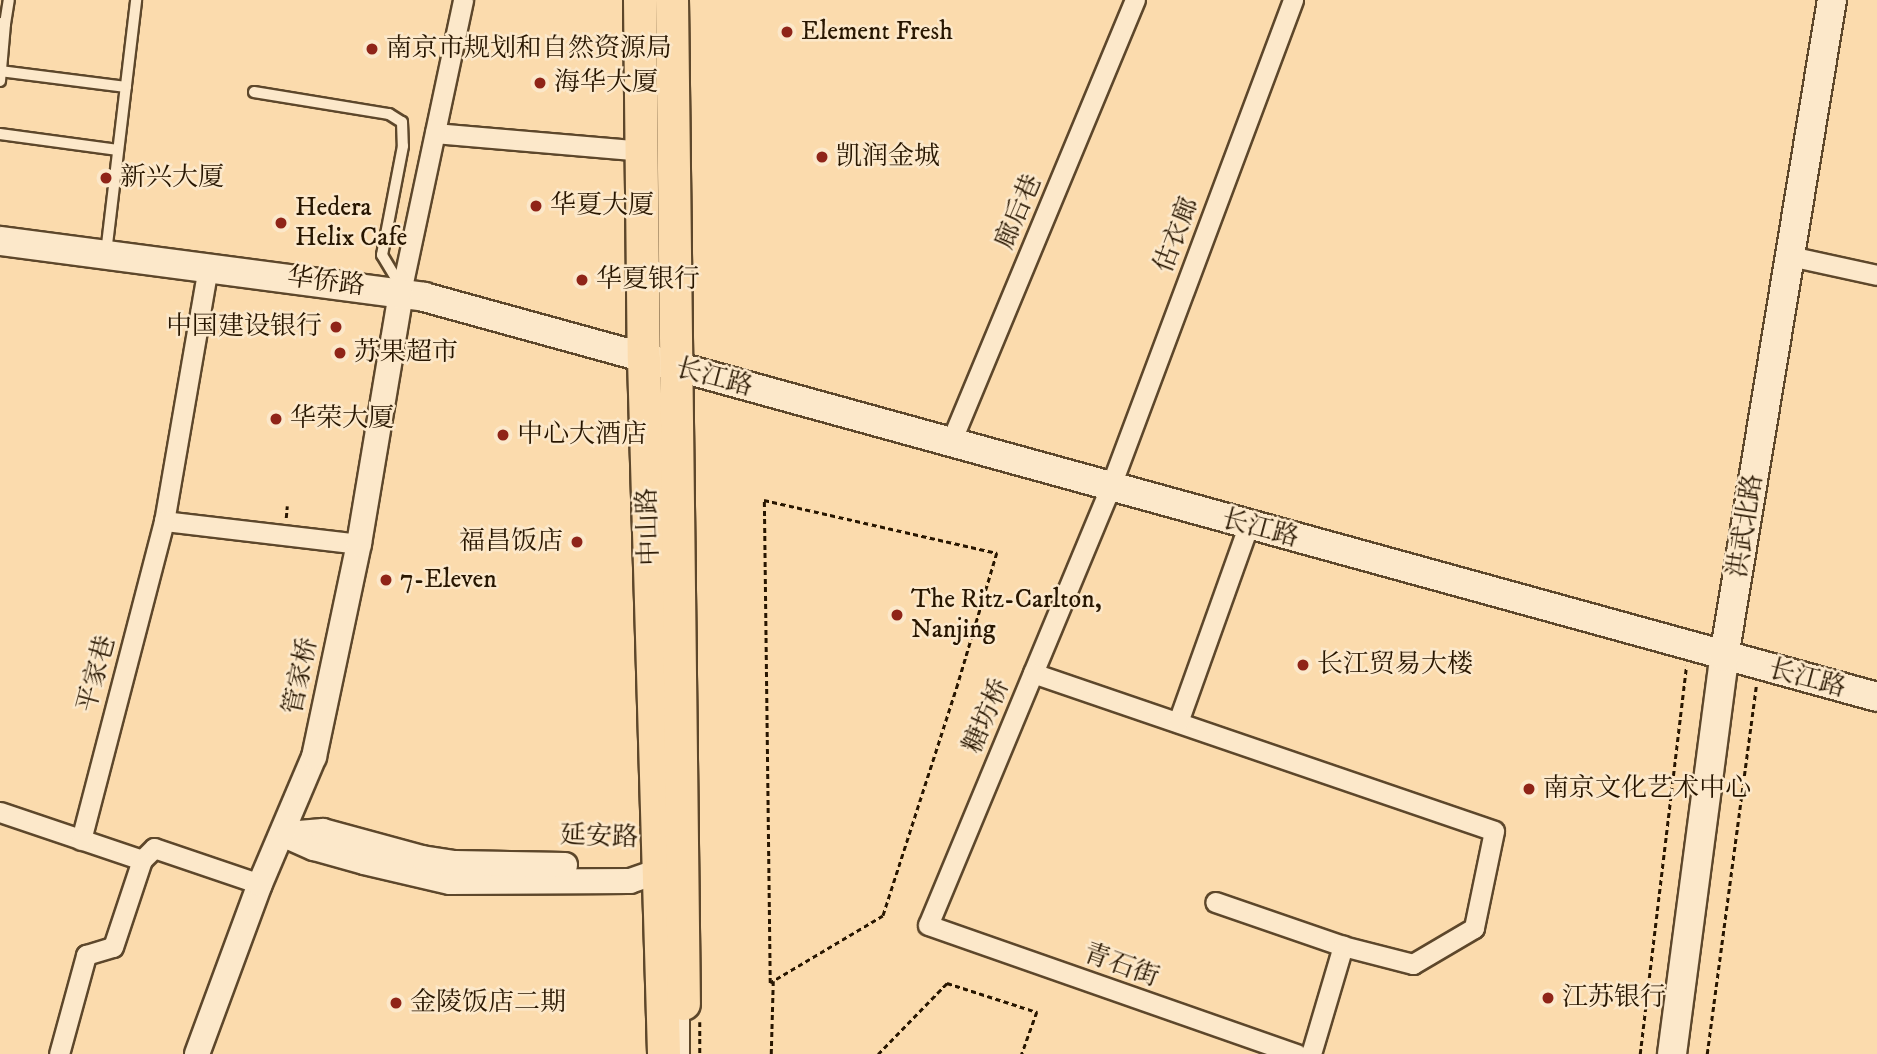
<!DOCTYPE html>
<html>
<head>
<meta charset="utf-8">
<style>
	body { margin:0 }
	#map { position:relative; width:1877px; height:1054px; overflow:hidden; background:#fbdbad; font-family:"IM FELL DW Pica","Noto Serif SC",serif }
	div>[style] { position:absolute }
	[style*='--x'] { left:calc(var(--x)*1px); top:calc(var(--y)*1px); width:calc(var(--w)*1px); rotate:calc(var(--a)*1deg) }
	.path>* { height:2.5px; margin-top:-1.25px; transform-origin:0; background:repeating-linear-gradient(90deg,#281600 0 5px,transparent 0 8.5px) }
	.roads { filter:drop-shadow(2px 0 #5d472b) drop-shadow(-2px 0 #5d472b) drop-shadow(0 2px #5d472b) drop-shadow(0 -2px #5d472b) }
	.service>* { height:10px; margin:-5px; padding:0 5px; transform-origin:5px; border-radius:5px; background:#fce8ca }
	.minor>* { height:19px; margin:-9.5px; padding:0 9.5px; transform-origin:9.5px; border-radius:9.5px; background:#fce8ca }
	.tertiary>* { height:24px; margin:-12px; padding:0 12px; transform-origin:12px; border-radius:12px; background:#fce8ca }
	.secondary>* { height:28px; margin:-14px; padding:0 14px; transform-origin:14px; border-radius:14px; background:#fce8ca }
	.primary>* { height:32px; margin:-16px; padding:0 16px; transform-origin:16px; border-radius:16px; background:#fbdbad }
	.dots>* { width:19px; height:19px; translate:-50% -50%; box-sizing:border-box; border:4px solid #fce8ca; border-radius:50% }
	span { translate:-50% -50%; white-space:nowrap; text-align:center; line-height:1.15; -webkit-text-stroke:5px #fce8ca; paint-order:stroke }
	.poi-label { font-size:26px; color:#281600 }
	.left { translate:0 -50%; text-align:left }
	.right { translate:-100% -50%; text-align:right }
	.street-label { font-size:26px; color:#281600 }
</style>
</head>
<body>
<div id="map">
	<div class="path">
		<i style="--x:764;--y:500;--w:239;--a:12.8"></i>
		<i style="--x:997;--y:553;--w:137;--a:106.6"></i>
		<i style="--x:958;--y:684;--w:244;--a:107.9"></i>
		<i style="--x:883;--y:916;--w:131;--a:149.3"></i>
		<i style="--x:770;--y:983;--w:483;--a:-90.7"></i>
		<i style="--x:286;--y:518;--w:12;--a:-85"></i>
		<i style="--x:700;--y:1022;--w:32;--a:90"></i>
		<i style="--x:771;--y:1054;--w:73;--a:-88.4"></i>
		<i style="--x:878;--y:1054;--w:99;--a:-45.8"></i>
		<i style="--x:947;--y:983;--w:95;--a:17.9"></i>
		<i style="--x:1037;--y:1012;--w:45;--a:109.7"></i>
		<i style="--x:1640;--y:1054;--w:391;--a:-83.2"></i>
		<i style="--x:1707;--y:1054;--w:371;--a:-82.4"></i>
	</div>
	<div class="roads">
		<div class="service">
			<i style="--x:1;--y:23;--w:4;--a:14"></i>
			<i style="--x:5;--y:24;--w:24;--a:-81"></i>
			<i style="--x:0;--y:71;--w:127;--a:7.2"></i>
			<i style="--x:0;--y:81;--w:57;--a:-85"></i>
			<i style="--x:254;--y:92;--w:137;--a:9.3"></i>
			<i style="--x:389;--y:114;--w:15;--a:32"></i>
			<i style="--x:402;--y:122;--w:24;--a:88"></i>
			<i style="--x:403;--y:146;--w:111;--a:100.9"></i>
			<i style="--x:382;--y:255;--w:35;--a:59"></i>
			<i style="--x:0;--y:134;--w:119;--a:7.7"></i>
			<i style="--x:106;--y:253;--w:255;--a:-83.2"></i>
			<i style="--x:684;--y:1009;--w:45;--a:90"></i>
		</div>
		<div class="minor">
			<i style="--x:1293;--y:0;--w:521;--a:110.56"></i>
			<i style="--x:1110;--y:488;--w:473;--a:112.6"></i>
			<i style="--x:928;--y:925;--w:391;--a:19.3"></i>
			<i style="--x:435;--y:133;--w:209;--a:4.9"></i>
			<i style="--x:1790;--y:256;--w:89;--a:12.3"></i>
			<i style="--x:208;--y:267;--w:258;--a:99.8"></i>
			<i style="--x:164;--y:521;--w:196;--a:6.7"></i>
			<i style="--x:401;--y:292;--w:299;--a:-78"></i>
			<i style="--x:950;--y:444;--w:481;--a:-67.4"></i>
			<i style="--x:1033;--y:673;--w:487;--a:18.9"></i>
			<i style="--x:1494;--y:831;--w:99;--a:101.7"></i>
			<i style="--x:1474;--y:928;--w:71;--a:149.5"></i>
			<i style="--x:1413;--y:964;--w:72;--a:-165.6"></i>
			<i style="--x:1343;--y:946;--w:135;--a:-161"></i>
			<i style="--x:1178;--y:722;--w:208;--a:-70.3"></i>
			<i style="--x:0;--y:812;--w:150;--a:18.7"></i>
			<i style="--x:142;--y:860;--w:17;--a:-45"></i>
			<i style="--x:154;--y:848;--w:112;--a:18.8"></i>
			<i style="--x:81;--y:840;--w:330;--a:-75.4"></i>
			<i style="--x:59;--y:1054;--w:103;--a:-74.7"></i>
			<i style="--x:86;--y:955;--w:28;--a:-17"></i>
			<i style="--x:113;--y:947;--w:92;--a:-71.6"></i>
			<i style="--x:1311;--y:1054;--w:113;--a:-73.5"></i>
		</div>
		<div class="tertiary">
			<i style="--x:282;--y:834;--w:35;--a:24"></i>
			<i style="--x:314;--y:848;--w:52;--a:15.6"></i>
			<i style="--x:364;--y:862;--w:88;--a:13.1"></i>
			<i style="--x:450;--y:882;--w:180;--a:-0.3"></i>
			<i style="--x:630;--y:881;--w:31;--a:-19"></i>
			<i style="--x:287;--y:834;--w:36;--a:-5"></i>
			<i style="--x:323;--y:831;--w:103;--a:15.3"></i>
			<i style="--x:422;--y:858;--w:33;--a:9"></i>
			<i style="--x:455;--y:863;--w:110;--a:1"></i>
			<i style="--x:197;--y:1054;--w:181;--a:-69.7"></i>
			<i style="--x:260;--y:884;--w:138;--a:-67"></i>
			<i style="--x:314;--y:757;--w:218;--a:-78.1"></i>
			<i style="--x:359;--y:544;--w:255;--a:-80.5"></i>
		</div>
		<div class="secondary">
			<i style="--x:0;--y:241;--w:428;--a:7.5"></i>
			<i style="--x:424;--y:297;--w:1507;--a:15.39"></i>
			<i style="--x:1672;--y:1054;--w:400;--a:-82.5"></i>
			<i style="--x:1724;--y:657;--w:666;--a:-80.67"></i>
		</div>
		<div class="primary">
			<i style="--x:640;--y:0;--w:359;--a:89.4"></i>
			<i style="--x:644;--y:359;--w:695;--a:88.35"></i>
			<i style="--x:672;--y:0;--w:1004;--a:89.32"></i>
		</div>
	</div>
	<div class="dots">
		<i style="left:787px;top:32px;background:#8f2418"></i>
		<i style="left:372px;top:49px;background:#8f2418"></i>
		<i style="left:540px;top:83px;background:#8f2418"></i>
		<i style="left:822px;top:157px;background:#8f2418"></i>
		<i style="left:106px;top:178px;background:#8f2418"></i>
		<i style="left:536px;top:206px;background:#8f2418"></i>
		<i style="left:281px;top:223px;background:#8f2418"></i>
		<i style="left:582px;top:280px;background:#8f2418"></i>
		<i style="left:336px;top:327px;background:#8f2418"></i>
		<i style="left:340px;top:353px;background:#8f2418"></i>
		<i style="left:276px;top:419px;background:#8f2418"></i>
		<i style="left:503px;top:435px;background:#8f2418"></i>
		<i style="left:577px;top:542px;background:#8f2418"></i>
		<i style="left:386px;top:580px;background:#8f2418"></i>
		<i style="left:897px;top:615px;background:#8f2418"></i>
		<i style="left:1303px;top:665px;background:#8f2418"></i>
		<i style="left:1529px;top:789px;background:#8f2418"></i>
		<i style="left:1548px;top:998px;background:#8f2418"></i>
		<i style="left:396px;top:1003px;background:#8f2418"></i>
	</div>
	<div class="poi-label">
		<span class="left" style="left:801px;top:32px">Element Fresh</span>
		<span class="left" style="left:386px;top:49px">南京市规划和自然资源局</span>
		<span class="left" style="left:554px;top:83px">海华大厦</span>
		<span class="left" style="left:836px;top:157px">凯润金城</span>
		<span class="left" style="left:120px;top:178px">新兴大厦</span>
		<span class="left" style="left:550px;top:206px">华夏大厦</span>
		<span class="left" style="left:295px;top:223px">Hedera<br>Helix Cafe</span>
		<span class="left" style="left:596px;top:280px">华夏银行</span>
		<span class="right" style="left:322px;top:327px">中国建设银行</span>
		<span class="left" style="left:354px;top:353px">苏果超市</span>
		<span class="left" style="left:290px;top:419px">华荣大厦</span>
		<span class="left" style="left:517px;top:435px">中心大酒店</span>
		<span class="right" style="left:563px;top:542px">福昌饭店</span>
		<span class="left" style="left:400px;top:580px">7-Eleven</span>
		<span class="left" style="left:911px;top:615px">The Ritz-Carlton,<br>Nanjing</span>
		<span class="left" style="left:1317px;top:665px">长江贸易大楼</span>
		<span class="left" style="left:1543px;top:789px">南京文化艺术中心</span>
		<span class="left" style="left:1562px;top:998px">江苏银行</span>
		<span class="left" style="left:410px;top:1003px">金陵饭店二期</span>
	</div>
	<div class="street-label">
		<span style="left:1019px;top:212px;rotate:-67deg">廊后巷</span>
		<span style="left:1177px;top:235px;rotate:-69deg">估衣廊</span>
		<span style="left:326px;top:282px;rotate:7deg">华侨路</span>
		<span style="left:714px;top:378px;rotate:15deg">长江路</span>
		<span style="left:1746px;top:526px;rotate:-81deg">洪武北路</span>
		<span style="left:649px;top:527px;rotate:-92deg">中山路</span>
		<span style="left:1260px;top:529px;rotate:15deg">长江路</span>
		<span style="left:97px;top:674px;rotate:-75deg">平家巷</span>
		<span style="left:301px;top:676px;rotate:-78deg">管家桥</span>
		<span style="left:1807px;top:679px;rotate:15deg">长江路</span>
		<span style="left:987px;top:716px;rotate:-67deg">糖坊桥</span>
		<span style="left:599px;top:837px;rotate:2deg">延安路</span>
		<span style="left:1121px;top:966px;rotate:20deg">青石街</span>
	</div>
</div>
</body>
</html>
